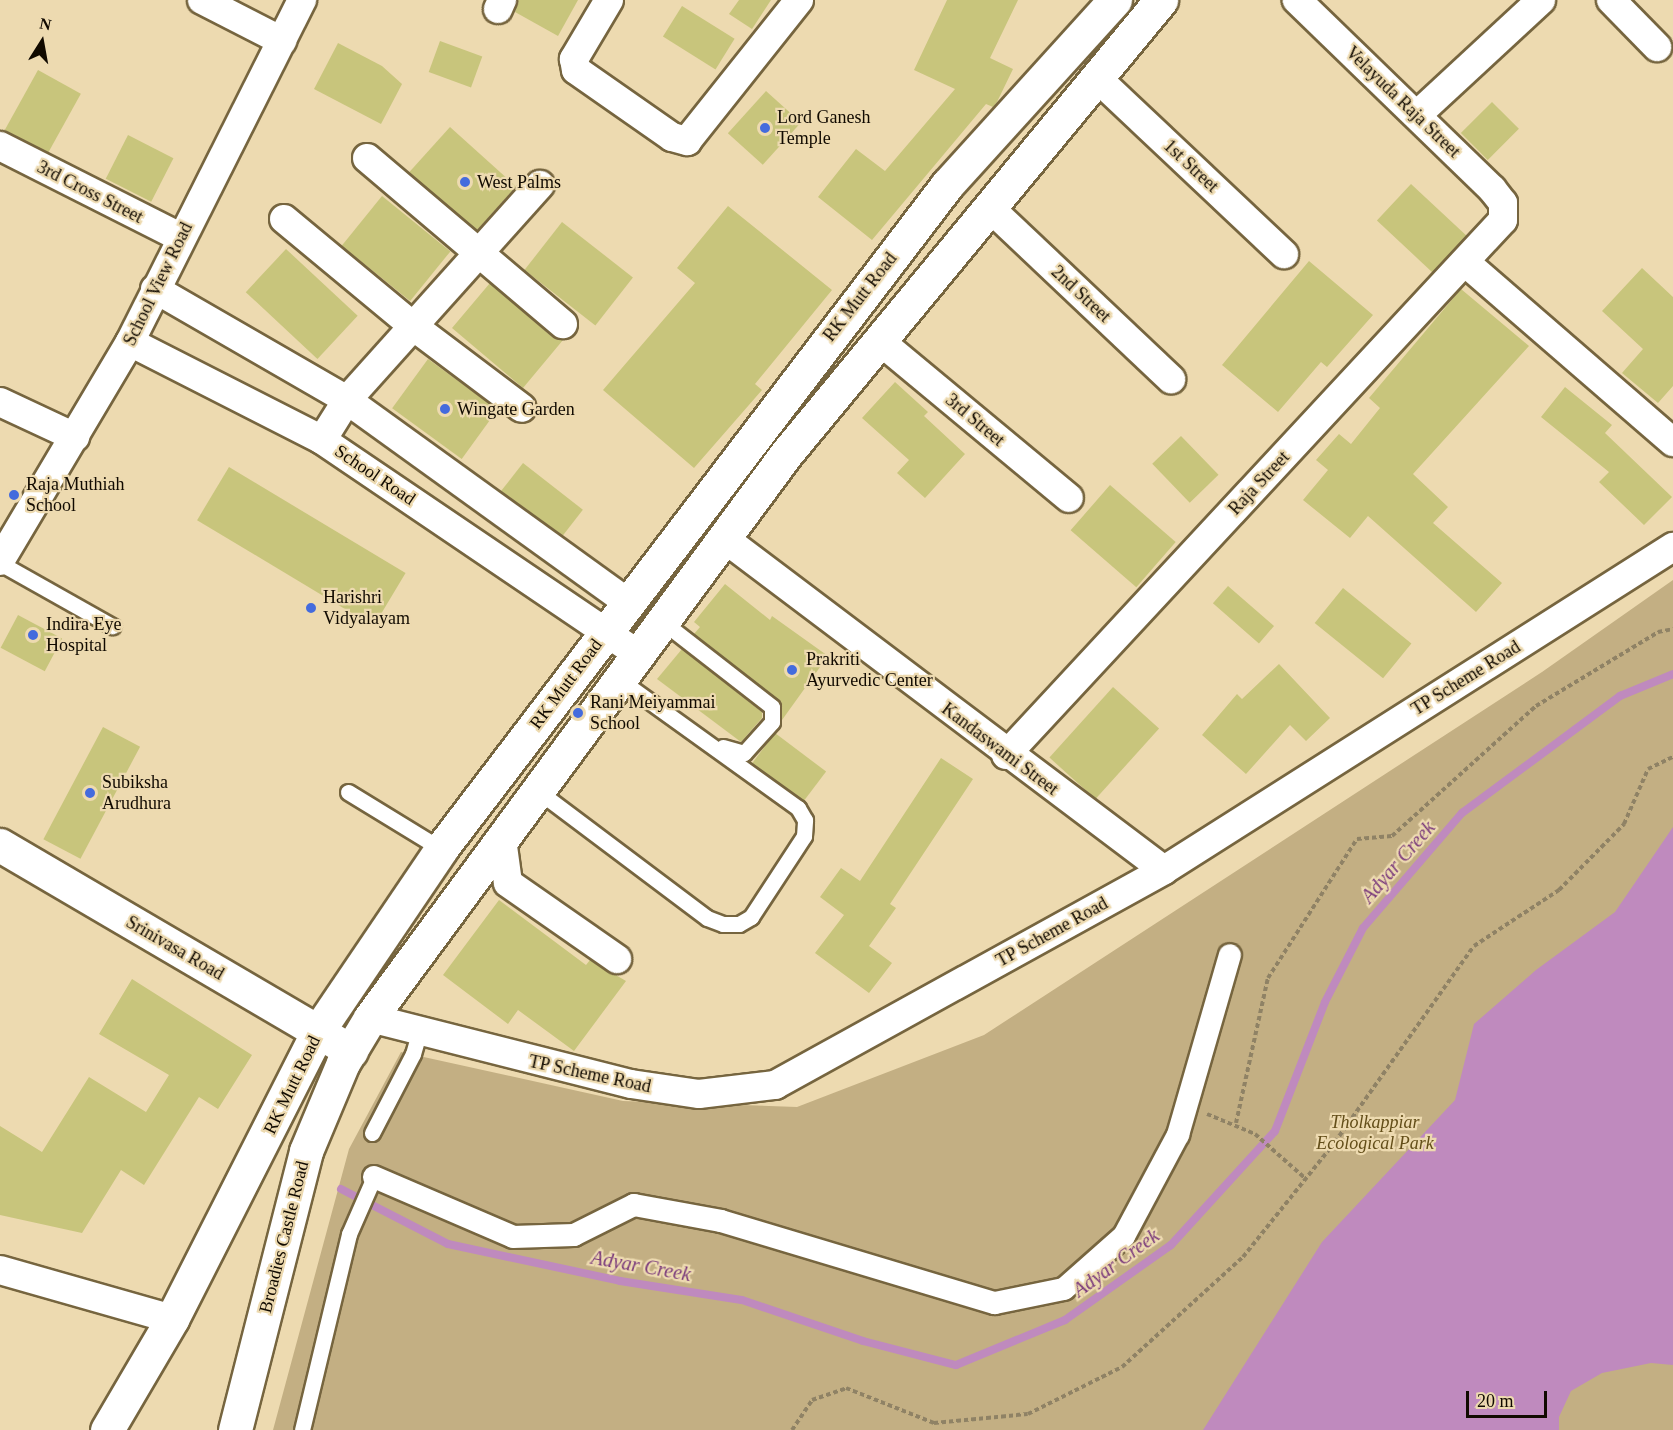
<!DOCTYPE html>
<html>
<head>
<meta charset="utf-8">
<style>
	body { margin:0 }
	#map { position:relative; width:1673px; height:1430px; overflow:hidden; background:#eddab0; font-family:"Times New Roman",serif }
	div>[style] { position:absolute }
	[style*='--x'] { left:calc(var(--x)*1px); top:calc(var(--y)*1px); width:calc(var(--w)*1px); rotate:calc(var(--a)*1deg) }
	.green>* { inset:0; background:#c3af83 }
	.water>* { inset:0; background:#bf8abe }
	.stream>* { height:8px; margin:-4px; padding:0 4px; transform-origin:4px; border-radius:4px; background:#bf8abe }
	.building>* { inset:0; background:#c8c57c; transform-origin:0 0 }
	.path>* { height:4px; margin-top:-2px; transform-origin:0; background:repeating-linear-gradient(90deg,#8f8265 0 4.5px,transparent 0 7.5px) }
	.roads { filter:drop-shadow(2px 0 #76653f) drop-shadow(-2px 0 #76653f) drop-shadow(0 2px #76653f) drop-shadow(0 -2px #76653f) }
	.service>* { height:15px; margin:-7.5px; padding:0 7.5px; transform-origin:7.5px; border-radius:7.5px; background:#fff }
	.pedestrian>* { height:22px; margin:-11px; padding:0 11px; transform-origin:11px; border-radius:11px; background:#fff }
	.minor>* { height:28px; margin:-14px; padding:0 14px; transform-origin:14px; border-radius:14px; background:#fff }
	.tertiary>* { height:33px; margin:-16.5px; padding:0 16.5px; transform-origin:16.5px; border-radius:16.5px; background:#fff }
	.secondary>* { height:33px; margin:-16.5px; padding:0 16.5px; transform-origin:16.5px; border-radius:16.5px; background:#fff }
	.dots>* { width:16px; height:16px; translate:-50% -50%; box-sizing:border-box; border:3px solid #eddab0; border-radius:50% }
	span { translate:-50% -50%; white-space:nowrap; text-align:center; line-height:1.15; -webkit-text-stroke:4.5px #eddab0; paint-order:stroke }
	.street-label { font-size:18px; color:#110a00 }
	.poi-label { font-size:18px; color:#110a00 }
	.left { translate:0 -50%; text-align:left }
	.park-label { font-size:18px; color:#634e19; font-style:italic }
	.water-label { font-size:20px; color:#7a3a7b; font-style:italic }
	.north { position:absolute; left:12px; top:12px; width:60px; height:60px; -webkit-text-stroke:4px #eddab0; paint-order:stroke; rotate:11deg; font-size:16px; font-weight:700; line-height:24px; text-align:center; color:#110a00 }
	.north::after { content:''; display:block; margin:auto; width:21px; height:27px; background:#110a00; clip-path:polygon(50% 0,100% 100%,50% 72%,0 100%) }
	.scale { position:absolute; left:1466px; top:1391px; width:81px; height:27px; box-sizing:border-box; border:3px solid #110a00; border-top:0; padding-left:8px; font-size:18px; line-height:21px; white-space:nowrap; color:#110a00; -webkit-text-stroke:4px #eddab0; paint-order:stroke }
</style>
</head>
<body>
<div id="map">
	<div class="green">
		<i style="clip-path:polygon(1673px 580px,1673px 1430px,273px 1430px,349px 1149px,401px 1052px,623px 1101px,797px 1107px,984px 1035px,1542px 672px)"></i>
	</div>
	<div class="water">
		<i style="clip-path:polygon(1673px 827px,1673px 1365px,1651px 1363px,1602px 1373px,1571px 1391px,1559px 1417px,1559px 1430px,1203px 1430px,1322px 1242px,1455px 1100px,1474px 1024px,1536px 970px,1615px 912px)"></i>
	</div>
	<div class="stream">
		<i style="--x:341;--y:1189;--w:120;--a:27.2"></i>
		<i style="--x:448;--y:1244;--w:176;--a:12.1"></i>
		<i style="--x:620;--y:1281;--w:123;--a:8.9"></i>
		<i style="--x:742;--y:1300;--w:128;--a:18.7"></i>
		<i style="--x:863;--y:1341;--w:96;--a:14.5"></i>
		<i style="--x:956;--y:1365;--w:118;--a:-22.4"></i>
		<i style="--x:1065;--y:1320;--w:130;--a:-35.3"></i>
		<i style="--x:1171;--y:1245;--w:154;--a:-47.6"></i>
		<i style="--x:1275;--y:1131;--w:138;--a:-68.8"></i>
		<i style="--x:1325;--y:1002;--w:83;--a:-62.8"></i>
		<i style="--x:1363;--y:928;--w:152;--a:-49.3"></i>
		<i style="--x:1462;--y:813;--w:197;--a:-36.5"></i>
		<i style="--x:1620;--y:696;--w:57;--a:-22.5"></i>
	</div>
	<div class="building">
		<i style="clip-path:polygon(518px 0,578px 0,558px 36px,515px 12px)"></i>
		<i style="clip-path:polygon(739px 0,771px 0,752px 29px,729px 14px)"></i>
		<i style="clip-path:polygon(947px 0,1018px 0,990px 58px,1013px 69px,997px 102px,993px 107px,986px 104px,872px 240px,818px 197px,856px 149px,885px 171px,955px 89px,914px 70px)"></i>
		<i style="left:682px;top:6px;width:62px;height:36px;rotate:32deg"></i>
		<i style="left:440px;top:41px;width:45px;height:33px;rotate:20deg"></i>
		<i style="clip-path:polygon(338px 43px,382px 66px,402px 84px,381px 124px,314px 89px)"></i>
		<i style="left:38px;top:70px;width:49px;height:70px;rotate:29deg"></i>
		<i style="left:766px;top:91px;width:47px;height:57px;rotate:42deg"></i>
		<i style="left:1492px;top:102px;width:38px;height:44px;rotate:45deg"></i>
		<i style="left:450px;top:127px;width:89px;height:61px;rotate:42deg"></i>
		<i style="left:128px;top:135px;width:51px;height:49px;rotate:27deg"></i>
		<i style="left:1411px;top:184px;width:76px;height:50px;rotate:43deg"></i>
		<i style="left:382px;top:196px;width:88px;height:64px;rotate:39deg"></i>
		<i style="clip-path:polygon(728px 206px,832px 290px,755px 384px,762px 390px,694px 468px,603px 390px,695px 283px,677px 268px)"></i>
		<i style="left:562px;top:222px;width:90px;height:61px;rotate:38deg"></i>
		<i style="left:286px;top:249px;width:98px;height:59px;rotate:43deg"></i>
		<i style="clip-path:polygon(1309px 261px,1373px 315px,1327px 367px,1321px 362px,1278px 412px,1222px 365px)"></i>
		<i style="clip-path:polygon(1642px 268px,1673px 297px,1673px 386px,1658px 403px,1622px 373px,1643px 349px,1602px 311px)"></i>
		<i style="clip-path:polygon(490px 283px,552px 337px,563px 340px,523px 388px,452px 328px)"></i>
		<i style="clip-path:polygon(1461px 289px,1529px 346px,1413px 474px,1448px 507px,1433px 523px,1502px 583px,1476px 612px,1368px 516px,1350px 538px,1303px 500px,1328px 470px,1316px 460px,1339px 434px,1351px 444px,1380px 408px,1369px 398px)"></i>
		<i style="left:428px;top:359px;width:86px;height:61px;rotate:36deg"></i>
		<i style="clip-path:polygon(895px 382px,928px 412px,924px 416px,965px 454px,925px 498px,897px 473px,909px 460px,862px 418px)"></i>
		<i style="clip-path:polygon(1565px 387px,1612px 425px,1605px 433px,1672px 497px,1644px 525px,1599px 482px,1609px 472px,1541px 417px)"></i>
		<i style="left:1181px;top:436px;width:54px;height:40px;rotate:46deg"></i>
		<i style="left:523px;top:463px;width:76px;height:36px;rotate:38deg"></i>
		<i style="left:229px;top:467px;width:206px;height:62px;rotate:31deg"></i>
		<i style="left:1110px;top:485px;width:87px;height:60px;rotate:41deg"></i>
		<i style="clip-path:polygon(725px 584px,770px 620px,772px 616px,828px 656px,782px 720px,778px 700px,694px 634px,700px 627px,694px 622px)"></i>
		<i style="left:1228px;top:586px;width:61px;height:23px;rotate:41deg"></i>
		<i style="left:1343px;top:588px;width:88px;height:45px;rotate:39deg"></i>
		<i style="left:18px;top:615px;width:50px;height:37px;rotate:28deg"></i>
		<i style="clip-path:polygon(682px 649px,762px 712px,762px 718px,741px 742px,657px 679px)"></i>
		<i style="clip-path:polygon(1279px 664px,1330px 718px,1306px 741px,1290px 725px,1246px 774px,1202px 735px,1237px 694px,1242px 699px)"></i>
		<i style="left:1113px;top:687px;width:62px;height:95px;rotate:42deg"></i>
		<i style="left:103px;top:727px;width:42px;height:127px;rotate:28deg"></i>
		<i style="left:775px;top:733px;width:64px;height:38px;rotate:37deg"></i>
		<i style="clip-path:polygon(941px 758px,973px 779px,890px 904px,896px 908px,869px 946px,892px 963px,869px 993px,815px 953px,844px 915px,820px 897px,841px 868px,860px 881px)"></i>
		<i style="clip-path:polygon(499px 900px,586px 965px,590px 960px,626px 981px,574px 1051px,518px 1010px,508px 1024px,443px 975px)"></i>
		<i style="clip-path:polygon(132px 979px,252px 1055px,218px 1109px,199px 1097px,144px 1185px,121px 1170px,82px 1233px,0 1215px,0 1126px,42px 1152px,89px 1077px,146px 1112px,169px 1075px,99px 1034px)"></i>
	</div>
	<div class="path">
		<i style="--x:1207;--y:1114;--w:52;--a:22.6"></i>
		<i style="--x:1255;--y:1134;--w:68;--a:41.4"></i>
		<i style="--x:1236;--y:1123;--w:148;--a:-77.6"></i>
		<i style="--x:1268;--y:978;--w:165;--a:-57.4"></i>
		<i style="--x:1357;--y:839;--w:35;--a:-5"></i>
		<i style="--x:1392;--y:836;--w:194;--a:-42.1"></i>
		<i style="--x:1536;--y:706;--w:143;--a:-31.2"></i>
		<i style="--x:1658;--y:632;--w:15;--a:-11"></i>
		<i style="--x:792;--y:1430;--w:36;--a:-56"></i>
		<i style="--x:812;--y:1400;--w:36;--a:-19"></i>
		<i style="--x:846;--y:1388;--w:95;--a:21.7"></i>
		<i style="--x:934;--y:1423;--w:94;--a:-5.5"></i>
		<i style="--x:1028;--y:1414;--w:105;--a:-26.6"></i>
		<i style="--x:1122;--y:1367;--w:164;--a:-42.3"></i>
		<i style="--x:1243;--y:1257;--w:147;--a:-51.3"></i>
		<i style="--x:1335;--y:1142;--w:240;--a:-54.7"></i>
		<i style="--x:1474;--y:946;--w:102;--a:-33.4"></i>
		<i style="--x:1559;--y:890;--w:93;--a:-45.4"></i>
		<i style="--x:1624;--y:824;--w:60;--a:-66.4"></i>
		<i style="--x:1648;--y:769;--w:28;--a:-26"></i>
	</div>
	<div class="roads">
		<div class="service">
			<i style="--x:0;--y:563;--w:129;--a:29.4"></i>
			<i style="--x:663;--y:622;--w:138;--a:37.9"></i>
			<i style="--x:772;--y:707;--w:15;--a:90"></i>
			<i style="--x:772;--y:722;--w:42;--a:132.1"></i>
			<i style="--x:744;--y:753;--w:22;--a:-164"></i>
			<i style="--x:538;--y:791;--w:211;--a:36.9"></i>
			<i style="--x:707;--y:918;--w:17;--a:21"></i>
			<i style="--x:723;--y:924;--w:16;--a:0"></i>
			<i style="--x:739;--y:924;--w:14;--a:-30"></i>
			<i style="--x:751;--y:917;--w:97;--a:-56.8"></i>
			<i style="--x:804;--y:836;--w:16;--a:-86"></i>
			<i style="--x:805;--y:820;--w:14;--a:-120"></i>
			<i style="--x:798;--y:808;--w:219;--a:-144.3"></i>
			<i style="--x:348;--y:792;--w:109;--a:31.5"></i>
			<i style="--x:372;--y:1133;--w:89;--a:-62.6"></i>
			<i style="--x:413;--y:1054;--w:22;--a:-74"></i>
			<i style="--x:302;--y:1430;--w:202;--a:-76.5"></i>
			<i style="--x:349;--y:1234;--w:62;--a:-66.3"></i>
		</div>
		<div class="pedestrian">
			<i style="--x:374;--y:1177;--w:151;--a:23.3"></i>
			<i style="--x:513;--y:1237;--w:61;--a:-1.9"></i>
			<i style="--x:574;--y:1235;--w:67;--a:-26.6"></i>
			<i style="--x:634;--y:1205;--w:88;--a:10.4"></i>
			<i style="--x:721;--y:1221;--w:286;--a:16.7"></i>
			<i style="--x:995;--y:1303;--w:70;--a:-11.5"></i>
			<i style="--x:1064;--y:1289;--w:80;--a:-41.5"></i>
			<i style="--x:1124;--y:1236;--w:115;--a:-61.9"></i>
			<i style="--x:1178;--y:1135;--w:187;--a:-73.9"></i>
		</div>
		<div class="minor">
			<i style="--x:202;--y:0;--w:90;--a:27.1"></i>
			<i style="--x:609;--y:0;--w:69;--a:120.7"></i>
			<i style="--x:574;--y:59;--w:11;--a:80"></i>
			<i style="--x:576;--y:70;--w:117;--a:34.9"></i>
			<i style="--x:672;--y:137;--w:16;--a:15"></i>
			<i style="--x:687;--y:141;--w:180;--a:-51.5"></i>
			<i style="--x:1611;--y:0;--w:66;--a:45.6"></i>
			<i style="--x:498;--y:9;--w:10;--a:-66"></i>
			<i style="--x:1097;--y:78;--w:257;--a:43.3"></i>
			<i style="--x:1417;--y:115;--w:169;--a:-42.8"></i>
			<i style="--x:0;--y:146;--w:202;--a:26.8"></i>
			<i style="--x:367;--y:158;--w:257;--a:40.3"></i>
			<i style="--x:991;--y:209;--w:248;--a:43.4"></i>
			<i style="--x:284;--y:219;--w:168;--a:39.7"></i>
			<i style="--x:413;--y:326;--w:136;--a:37"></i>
			<i style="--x:1465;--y:262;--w:275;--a:40.9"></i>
			<i style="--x:155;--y:289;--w:222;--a:30"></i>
			<i style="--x:347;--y:400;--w:345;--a:35.8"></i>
			<i style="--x:130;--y:342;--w:216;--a:27"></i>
			<i style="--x:322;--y:440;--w:383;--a:34.1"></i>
			<i style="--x:881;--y:342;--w:244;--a:39.7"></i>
			<i style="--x:0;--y:402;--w:83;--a:25"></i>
			<i style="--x:322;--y:440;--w:47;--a:-58"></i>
			<i style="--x:347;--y:400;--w:289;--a:-48.1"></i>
			<i style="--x:725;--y:539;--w:550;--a:37.02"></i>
			<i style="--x:0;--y:561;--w:255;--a:-59.3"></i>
			<i style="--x:130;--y:342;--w:383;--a:-63.3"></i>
			<i style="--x:1006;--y:755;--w:730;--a:-47.11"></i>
			<i style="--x:1503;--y:220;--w:17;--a:-90"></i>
			<i style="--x:1503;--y:203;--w:18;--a:-128"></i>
			<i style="--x:1492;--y:189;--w:272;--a:-135.9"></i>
			<i style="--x:502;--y:839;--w:44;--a:82.2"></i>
			<i style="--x:508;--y:883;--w:133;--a:34.9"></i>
			<i style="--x:370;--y:1018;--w:269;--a:14.2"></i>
			<i style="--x:631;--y:1084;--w:69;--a:8.4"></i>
			<i style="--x:699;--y:1094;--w:77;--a:-6.8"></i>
			<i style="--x:775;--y:1085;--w:444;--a:-28.9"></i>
			<i style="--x:1164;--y:870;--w:603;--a:-32.4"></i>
			<i style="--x:0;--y:1270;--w:179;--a:15.9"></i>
		</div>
		<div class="tertiary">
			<i style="--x:0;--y:845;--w:407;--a:30.4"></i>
		</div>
		<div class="secondary">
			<i style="--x:107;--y:1430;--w:129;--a:-59.6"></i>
			<i style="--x:172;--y:1319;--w:323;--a:-63.1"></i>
			<i style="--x:318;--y:1031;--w:220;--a:-55.9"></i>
			<i style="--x:441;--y:849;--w:835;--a:-52.69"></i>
			<i style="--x:947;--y:185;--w:250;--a:-47.8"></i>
			<i style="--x:235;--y:1430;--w:288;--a:-75.7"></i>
			<i style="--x:306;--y:1151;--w:95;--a:-67.2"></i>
			<i style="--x:343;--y:1063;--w:52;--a:-59"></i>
			<i style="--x:370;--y:1018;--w:701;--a:-53.59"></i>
			<i style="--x:786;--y:454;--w:589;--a:-50.44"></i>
		</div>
	</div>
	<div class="dots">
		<i style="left:765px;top:128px;background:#446bdd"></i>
		<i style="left:465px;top:182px;background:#446bdd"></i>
		<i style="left:445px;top:409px;background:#446bdd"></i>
		<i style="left:14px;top:495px;background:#446bdd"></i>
		<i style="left:311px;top:608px;background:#446bdd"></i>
		<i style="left:33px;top:635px;background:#446bdd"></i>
		<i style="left:792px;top:670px;background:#446bdd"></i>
		<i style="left:578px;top:713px;background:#446bdd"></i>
		<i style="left:90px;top:793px;background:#446bdd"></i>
	</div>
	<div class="street-label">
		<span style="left:1403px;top:102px;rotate:44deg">Velayuda Raja Street</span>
		<span style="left:1191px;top:166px;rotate:43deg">1st Street</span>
		<span style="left:90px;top:192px;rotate:27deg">3rd Cross Street</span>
		<span style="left:158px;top:284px;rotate:-64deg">School View Road</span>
		<span style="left:1081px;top:294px;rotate:43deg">2nd Street</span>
		<span style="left:860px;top:297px;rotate:-52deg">RK Mutt Road</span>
		<span style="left:975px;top:420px;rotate:40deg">3rd Street</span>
		<span style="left:375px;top:475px;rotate:34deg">School Road</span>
		<span style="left:1259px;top:483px;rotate:-47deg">Raja Street</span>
		<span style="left:1466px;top:678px;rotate:-32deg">TP Scheme Road</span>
		<span style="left:566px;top:684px;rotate:-53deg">RK Mutt Road</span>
		<span style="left:1000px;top:749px;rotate:37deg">Kandaswami Street</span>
		<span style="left:1052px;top:932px;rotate:-29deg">TP Scheme Road</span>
		<span style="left:175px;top:948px;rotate:30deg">Srinivasa Road</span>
		<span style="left:590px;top:1074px;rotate:12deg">TP Scheme Road</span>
		<span style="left:292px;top:1085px;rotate:-64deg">RK Mutt Road</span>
		<span style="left:284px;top:1237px;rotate:-76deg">Broadies Castle Road</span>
	</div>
	<div class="poi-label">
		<span class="left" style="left:777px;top:128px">Lord Ganesh<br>Temple</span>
		<span class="left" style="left:477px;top:182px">West Palms</span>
		<span class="left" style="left:457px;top:409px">Wingate Garden</span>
		<span class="left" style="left:26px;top:495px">Raja Muthiah<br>School</span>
		<span class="left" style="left:323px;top:608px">Harishri<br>Vidyalayam</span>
		<span class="left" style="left:46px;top:635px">Indira Eye<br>Hospital</span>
		<span class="left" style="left:806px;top:670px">Prakriti<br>Ayurvedic Center</span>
		<span class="left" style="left:590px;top:713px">Rani Meiyammai<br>School</span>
		<span class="left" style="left:102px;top:793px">Subiksha<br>Arudhura</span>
	</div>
	<div class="park-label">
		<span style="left:1375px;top:1133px">Tholkappiar<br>Ecological Park</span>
	</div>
	<div class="water-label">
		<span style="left:1398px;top:862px;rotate:-49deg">Adyar Creek</span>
		<span style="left:1116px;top:1263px;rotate:-36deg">Adyar Creek</span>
		<span style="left:641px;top:1266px;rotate:10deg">Adyar Creek</span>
	</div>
	<div class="north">N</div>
	<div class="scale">20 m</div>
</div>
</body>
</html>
